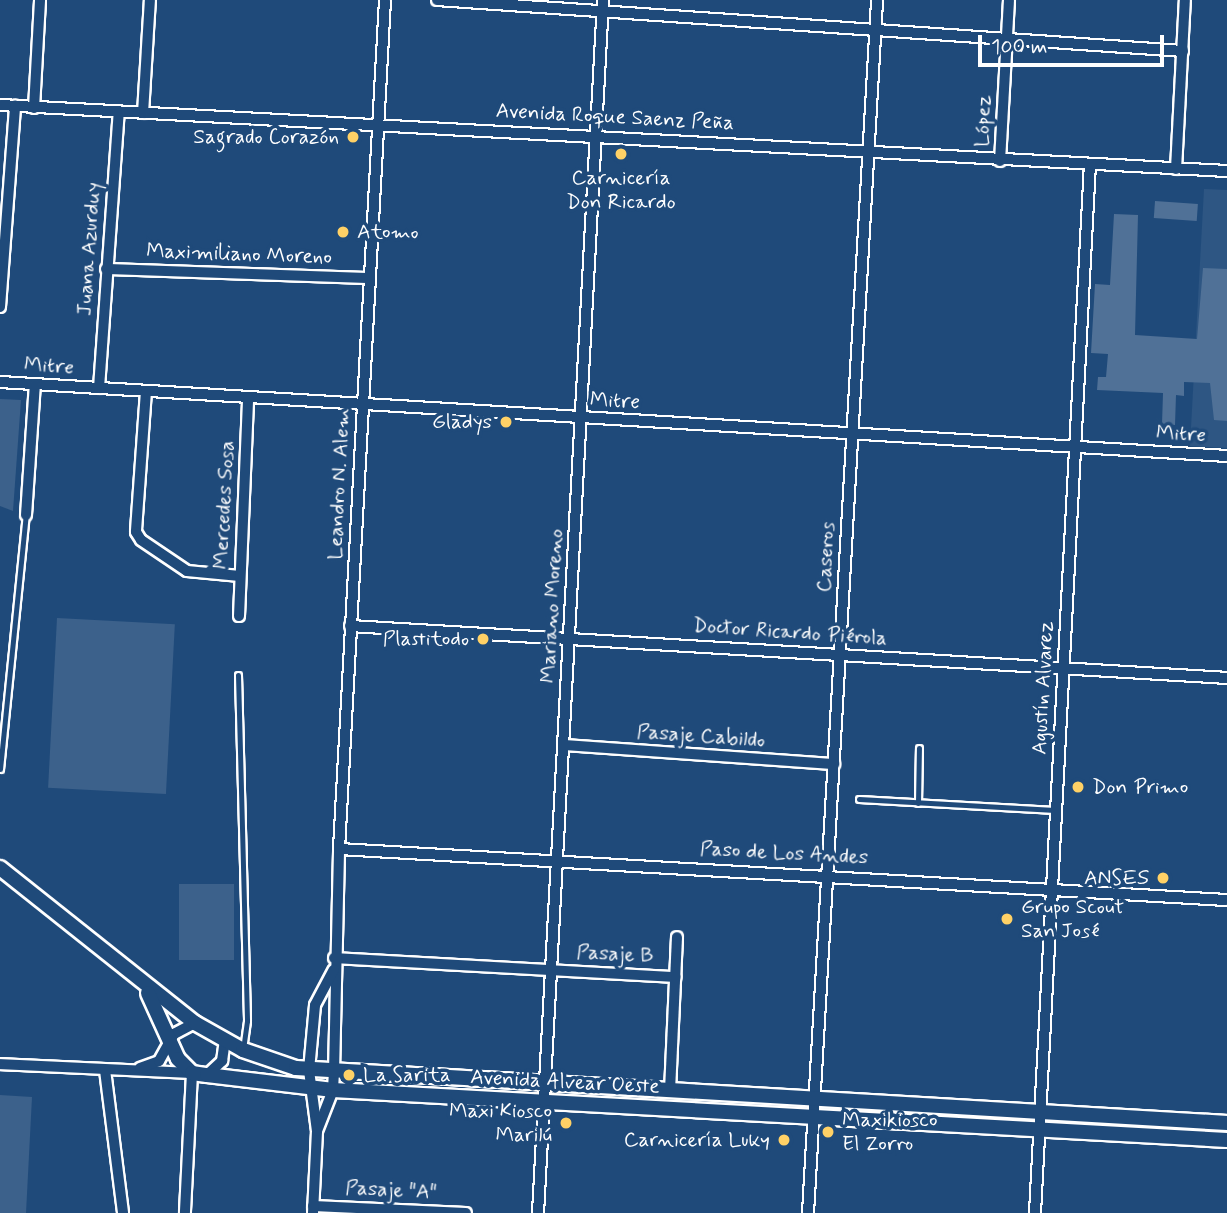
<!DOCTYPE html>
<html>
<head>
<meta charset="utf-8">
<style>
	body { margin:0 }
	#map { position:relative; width:1227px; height:1213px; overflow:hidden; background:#1f4a7a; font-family:Mynerve,sans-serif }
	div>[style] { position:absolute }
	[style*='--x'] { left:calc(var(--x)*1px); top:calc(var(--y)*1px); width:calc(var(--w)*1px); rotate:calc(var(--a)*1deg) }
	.built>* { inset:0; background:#2e5683 }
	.green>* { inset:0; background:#3c618b; transform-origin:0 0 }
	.building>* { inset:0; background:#507197; transform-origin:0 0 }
	.roads { filter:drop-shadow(2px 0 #fff) drop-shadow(-2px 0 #fff) drop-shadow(0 2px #fff) drop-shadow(0 -2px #fff) }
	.service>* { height:5px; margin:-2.5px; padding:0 2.5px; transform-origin:2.5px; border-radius:2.5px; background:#1f4a7a }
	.minor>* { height:10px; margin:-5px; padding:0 5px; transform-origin:5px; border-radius:5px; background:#1f4a7a }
	.secondary>* { height:14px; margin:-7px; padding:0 7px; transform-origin:7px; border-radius:7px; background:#1f4a7a }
	.dots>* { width:19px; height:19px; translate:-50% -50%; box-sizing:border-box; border:4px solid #1f4a7a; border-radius:50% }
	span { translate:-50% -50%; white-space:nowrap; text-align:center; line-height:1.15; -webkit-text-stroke:7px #1f4a7a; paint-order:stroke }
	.street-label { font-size:21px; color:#fff }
	.poi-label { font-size:21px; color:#fff }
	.right { translate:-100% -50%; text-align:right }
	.left { translate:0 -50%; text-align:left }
	.scale { position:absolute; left:978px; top:35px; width:186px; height:32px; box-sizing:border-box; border:4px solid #fff; border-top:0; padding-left:9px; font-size:21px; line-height:24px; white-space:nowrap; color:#fff; -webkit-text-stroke:5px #1f4a7a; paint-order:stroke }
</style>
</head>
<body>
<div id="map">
	<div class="built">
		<i style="clip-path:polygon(1204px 189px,1227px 190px,1227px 448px,1190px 446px)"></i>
	</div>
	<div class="green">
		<i style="clip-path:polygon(0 399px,21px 400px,13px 511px,0 506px)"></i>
		<i style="left:57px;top:618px;width:118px;height:170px;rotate:3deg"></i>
		<i style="left:179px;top:884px;width:55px;height:76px"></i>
		<i style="clip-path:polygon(0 1095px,32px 1097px,26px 1213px,0 1213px)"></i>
	</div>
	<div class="building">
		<i style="left:1155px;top:201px;width:43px;height:17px;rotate:4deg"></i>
		<i style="clip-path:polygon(1114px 214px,1138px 215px,1135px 335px,1197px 339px,1203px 268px,1227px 269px,1227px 421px,1214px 420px,1210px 383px,1184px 382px,1184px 396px,1176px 395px,1175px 425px,1162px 424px,1163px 393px,1097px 390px,1098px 377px,1106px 377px,1108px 354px,1091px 353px,1095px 284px,1110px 285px)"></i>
	</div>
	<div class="roads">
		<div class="service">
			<i style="--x:238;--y:675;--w:346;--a:88.5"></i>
			<i style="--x:247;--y:1021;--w:28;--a:98"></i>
			<i style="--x:0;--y:769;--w:255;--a:-84.2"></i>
			<i style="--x:859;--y:799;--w:196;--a:3.2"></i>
			<i style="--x:918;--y:803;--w:55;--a:-89"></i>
		</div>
		<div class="minor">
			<i style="--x:437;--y:0;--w:748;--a:3.91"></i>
			<i style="--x:0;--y:105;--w:1229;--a:3.08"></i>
			<i style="--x:34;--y:108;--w:108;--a:-86.8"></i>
			<i style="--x:143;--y:113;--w:113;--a:-86.5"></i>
			<i style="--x:1000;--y:161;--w:161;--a:-86.8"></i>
			<i style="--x:1176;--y:169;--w:169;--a:-87"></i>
			<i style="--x:106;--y:269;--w:263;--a:2"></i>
			<i style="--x:0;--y:307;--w:202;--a:-85.7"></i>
			<i style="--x:0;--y:382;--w:1229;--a:3.45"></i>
			<i style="--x:99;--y:388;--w:277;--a:-85.9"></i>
			<i style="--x:146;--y:391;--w:141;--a:94.1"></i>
			<i style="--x:136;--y:532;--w:9;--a:58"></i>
			<i style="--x:141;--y:540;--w:55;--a:34"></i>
			<i style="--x:187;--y:571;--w:53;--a:5.4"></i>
			<i style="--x:26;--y:515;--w:131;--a:-86.1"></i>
			<i style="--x:239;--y:616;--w:219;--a:-87.6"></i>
			<i style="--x:350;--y:626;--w:879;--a:3.39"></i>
			<i style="--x:566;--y:745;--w:269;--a:4.1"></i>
			<i style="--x:339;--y:849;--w:889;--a:3.29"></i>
			<i style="--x:334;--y:958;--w:342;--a:3.2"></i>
			<i style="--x:0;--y:1064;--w:192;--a:2.7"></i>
			<i style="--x:192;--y:1073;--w:140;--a:92.9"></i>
			<i style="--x:140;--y:1068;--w:20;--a:-20"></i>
			<i style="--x:159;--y:1061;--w:31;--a:-61"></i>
			<i style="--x:174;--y:1034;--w:24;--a:-28"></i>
			<i style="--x:105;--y:1070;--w:144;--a:82.8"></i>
			<i style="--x:207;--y:1075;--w:21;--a:-43"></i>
			<i style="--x:222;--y:1061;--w:21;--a:-82"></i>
			<i style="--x:670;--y:1091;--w:154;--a:-87.4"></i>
			<i style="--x:317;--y:1131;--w:44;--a:-68.7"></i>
			<i style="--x:333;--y:1090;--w:18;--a:-87"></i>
			<i style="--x:334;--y:1072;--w:223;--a:-88.7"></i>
			<i style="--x:339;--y:849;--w:850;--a:-86.9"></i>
			<i style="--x:313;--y:1206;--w:153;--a:2.6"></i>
			<i style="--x:313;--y:1213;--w:82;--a:-87.2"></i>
			<i style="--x:317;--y:1131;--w:62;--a:-97.5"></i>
			<i style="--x:309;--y:1070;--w:65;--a:-84.7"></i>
			<i style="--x:315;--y:1005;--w:40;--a:-62"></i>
			<i style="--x:538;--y:1213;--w:1215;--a:-86.93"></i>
			<i style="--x:808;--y:1213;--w:1215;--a:-86.74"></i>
			<i style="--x:1035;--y:1213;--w:1049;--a:-87"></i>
		</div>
		<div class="secondary">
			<i style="--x:0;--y:868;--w:249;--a:38.5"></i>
			<i style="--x:195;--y:1023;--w:55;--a:29.4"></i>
			<i style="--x:243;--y:1050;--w:56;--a:18.8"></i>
			<i style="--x:296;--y:1068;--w:933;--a:3.38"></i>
			<i style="--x:148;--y:993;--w:72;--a:65.6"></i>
			<i style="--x:178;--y:1059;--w:20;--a:45"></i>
			<i style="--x:192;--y:1073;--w:15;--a:8"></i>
			<i style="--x:207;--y:1075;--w:127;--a:6.8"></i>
			<i style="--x:333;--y:1090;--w:895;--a:3.2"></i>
		</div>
	</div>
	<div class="dots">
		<i style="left:353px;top:137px;background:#ffd166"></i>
		<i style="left:621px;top:154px;background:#ffd166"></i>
		<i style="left:343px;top:232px;background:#ffd166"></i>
		<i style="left:506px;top:422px;background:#ffd166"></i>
		<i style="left:483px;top:639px;background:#ffd166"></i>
		<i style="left:1078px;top:787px;background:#ffd166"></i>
		<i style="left:1163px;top:878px;background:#ffd166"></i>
		<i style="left:1007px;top:919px;background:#ffd166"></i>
		<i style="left:349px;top:1075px;background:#ffd166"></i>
		<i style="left:566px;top:1123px;background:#ffd166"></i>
		<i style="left:828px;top:1132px;background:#ffd166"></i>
		<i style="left:784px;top:1140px;background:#ffd166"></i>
	</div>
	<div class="street-label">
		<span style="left:615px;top:117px;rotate:3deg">Avenida Roque Saenz Peña</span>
		<span style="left:983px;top:121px;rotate:-87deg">López</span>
		<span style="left:89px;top:249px;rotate:-86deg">Juana Azurduy</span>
		<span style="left:239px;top:254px;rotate:2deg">Maximiliano Moreno</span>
		<span style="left:49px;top:366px;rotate:4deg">Mitre</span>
		<span style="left:615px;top:401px;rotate:3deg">Mitre</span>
		<span style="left:1181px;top:434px;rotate:3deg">Mitre</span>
		<span style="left:339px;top:484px;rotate:-87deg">Leandro N. Alem</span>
		<span style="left:224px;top:505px;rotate:-87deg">Mercedes Sosa</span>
		<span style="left:826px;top:557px;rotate:-87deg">Caseros</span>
		<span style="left:552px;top:606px;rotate:-87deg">Mariano Moreno</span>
		<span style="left:790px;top:632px;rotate:4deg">Doctor Ricardo Piérola</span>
		<span style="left:1043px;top:688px;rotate:-87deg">Agustín Alvarez</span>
		<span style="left:701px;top:736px;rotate:4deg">Pasaje Cabildo</span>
		<span style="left:784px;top:853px;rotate:3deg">Paso de Los Andes</span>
		<span style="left:615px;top:954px;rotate:3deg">Pasaje B</span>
		<span style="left:565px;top:1082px;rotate:3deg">Avenida Alvear Oeste</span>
		<span style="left:391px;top:1190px;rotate:3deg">Pasaje "A"</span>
	</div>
	<div class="poi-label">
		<span class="right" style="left:339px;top:137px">Sagrado Corazón</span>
		<span style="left:621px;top:190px">Carnicería<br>Don Ricardo</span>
		<span class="left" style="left:357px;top:232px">Atomo</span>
		<span class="right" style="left:492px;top:422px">Gladys</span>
		<span class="right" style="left:469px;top:639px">Plastitodo</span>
		<span class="left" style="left:1092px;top:787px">Don Primo</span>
		<span class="right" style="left:1149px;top:878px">ANSES</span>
		<span class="left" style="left:1021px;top:919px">Grupo Scout<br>San José</span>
		<span class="left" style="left:363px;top:1075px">La Sarita</span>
		<span class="right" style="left:552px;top:1123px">Maxi Kiosco<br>Marilú</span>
		<span class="left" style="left:842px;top:1132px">Maxikiosco<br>El Zorro</span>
		<span class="right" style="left:770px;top:1140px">Carnicería Luky</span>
	</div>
	<div class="scale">100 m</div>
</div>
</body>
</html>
